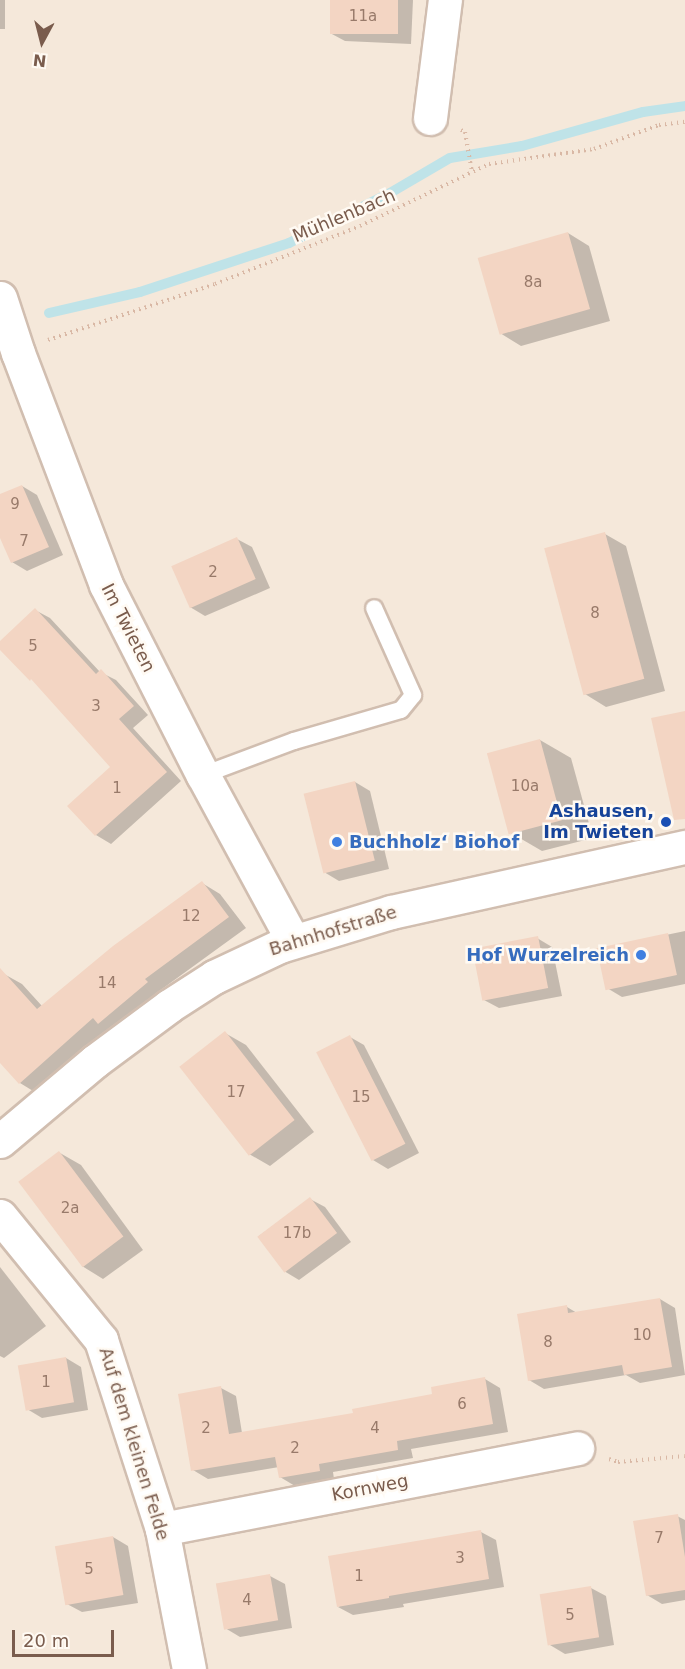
<!DOCTYPE html>
<html>
<head>
<meta charset="utf-8">
<style>
	body { margin:0 }
	#map { position:relative; width:685px; height:1669px; overflow:hidden; background:#fdf6ec; font-family:"DejaVu Sans",sans-serif }
	div>[style] { position:absolute }
	[style*='--x'] { left:calc(var(--x)*1px); top:calc(var(--y)*1px); width:calc(var(--w)*1px); rotate:calc(var(--a)*1deg) }
	.residential>* { inset:0; background:#f5e8da; transform-origin:0 0 }
	.shadow>* { inset:0; background:#0003; transform-origin:0 0 }
	.stream>* { height:10px; margin:-5px; padding:0 5px; transform-origin:5px; border-radius:5px; background:#bfe3e8 }
	.building>* { inset:0; background:#f3d5c3; transform-origin:0 0 }
	.path>* { height:4px; margin-top:-2px; transform-origin:0; background:repeating-linear-gradient(90deg,#d9b8a5 0 1.5px,transparent 0 6px) }
	.roads { filter:drop-shadow(2px 0 #d1beb0) drop-shadow(-2px 0 #d1beb0) drop-shadow(0 2px #d1beb0) drop-shadow(0 -2px #d1beb0) }
	.service>* { height:16px; margin:-8px; padding:0 8px; transform-origin:8px; border-radius:8px; background:#fff }
	.minor>* { height:33px; margin:-16.5px; padding:0 16.5px; transform-origin:16.5px; border-radius:16.5px; background:#fff }
	.tertiary>* { height:33px; margin:-16.5px; padding:0 16.5px; transform-origin:16.5px; border-radius:16.5px; background:#fff }
	.dots>* { width:16px; height:16px; translate:-50% -50%; box-sizing:border-box; border:3px solid #fffaf3; border-radius:50% }
	span { translate:-50% -50%; white-space:nowrap; text-align:center; line-height:1.15; -webkit-text-stroke:5px #fffaf3; paint-order:stroke }
	.number-label { font-size:15px; color:#987a6a }
	.number-label span { -webkit-text-stroke-width:0 }
	.street-label { font-size:18px; color:#7a5c4d }
	.transit-label { font-size:18px; color:#164399; font-weight:700 }
	.right { translate:-100% -50%; text-align:right }
	.shop-label { font-size:18px; color:#366cbe; font-weight:700 }
	.left { translate:0 -50%; text-align:left }
	.north { position:absolute; left:12px; top:12px; width:60px; height:60px; -webkit-text-stroke:4px #fffaf3; paint-order:stroke; rotate:187deg; font-size:16px; font-weight:700; line-height:24px; text-align:center; color:#7a5c4d }
	.north::after { content:''; display:block; margin:auto; width:21px; height:27px; background:#7a5c4d; clip-path:polygon(50% 0,100% 100%,50% 72%,0 100%) }
	.scale { position:absolute; left:12px; top:1630px; width:102px; height:27px; box-sizing:border-box; border:3px solid #7a5c4d; border-top:0; padding-left:8px; font-size:18px; line-height:21px; white-space:nowrap; color:#7a5c4d; -webkit-text-stroke:4px #fffaf3; paint-order:stroke }
</style>
</head>
<body>
<div id="map">
	<div class="residential">
		<i style="left:0;top:0;width:685px;height:1669px"></i>
	</div>
	<div class="shadow">
		<i style="left:0;top:0;width:5px;height:29px"></i>
		<i style="clip-path:polygon(331px 0,413px 0,411px 44px,345px 41px,330px 33px)"></i>
		<i style="clip-path:polygon(568px 233px,589px 246px,610px 321px,521px 346px,500px 333px)"></i>
		<i style="clip-path:polygon(22px 486px,37px 495px,63px 555px,27px 571px,12px 562px,0 534px,0 496px)"></i>
		<i style="clip-path:polygon(605px 534px,626px 546px,665px 691px,606px 707px,585px 694px)"></i>
		<i style="clip-path:polygon(237px 539px,252px 547px,270px 588px,205px 616px,190px 607px)"></i>
		<i style="clip-path:polygon(35px 610px,50px 618px,100px 672px,116px 680px,148px 715px,133px 728px,181px 781px,111px 844px,96px 835px,69px 806px,112px 767px,37px 683px,0 647px,0 643px)"></i>
		<i style="clip-path:polygon(540px 740px,571px 758px,593px 838px,542px 851px,511px 833px)"></i>
		<i style="clip-path:polygon(355px 782px,370px 791px,389px 869px,339px 881px,324px 872px)"></i>
		<i style="clip-path:polygon(202px 883px,220px 894px,246px 928px,162px 989px,165px 993px,117px 1033px,110px 1029px,38px 1094px,20px 1083px,0 1061px,0 977px,4px 974px,22px 984px,42px 1006px)"></i>
		<i style="clip-path:polygon(685px 931px,685px 984px,622px 997px,607px 988px,599px 949px)"></i>
		<i style="clip-path:polygon(537px 938px,552px 947px,562px 996px,499px 1008px,484px 1000px)"></i>
		<i style="clip-path:polygon(225px 1033px,246px 1045px,314px 1132px,270px 1166px,249px 1154px)"></i>
		<i style="clip-path:polygon(350px 1037px,364px 1045px,419px 1153px,388px 1169px,373px 1160px)"></i>
		<i style="clip-path:polygon(60px 1153px,81px 1165px,143px 1250px,103px 1279px,82px 1266px)"></i>
		<i style="clip-path:polygon(310px 1199px,325px 1207px,351px 1242px,299px 1280px,284px 1271px,259px 1236px)"></i>
		<i style="clip-path:polygon(0 1267px,46px 1326px,4px 1358px,0 1356px)"></i>
		<i style="clip-path:polygon(660px 1299px,675px 1308px,685px 1375px,640px 1383px,626px 1375px,544px 1389px,529px 1380px,567px 1307px,577px 1313px)"></i>
		<i style="clip-path:polygon(66px 1358px,81px 1367px,88px 1410px,42px 1418px,27px 1409px)"></i>
		<i style="clip-path:polygon(485px 1379px,500px 1388px,508px 1432px,411px 1449px,413px 1458px,333px 1472px,334px 1479px,295px 1486px,280px 1477px,279px 1467px,208px 1479px,193px 1470px,221px 1388px,236px 1396px,242px 1433px,355px 1414px,434px 1396px)"></i>
		<i style="clip-path:polygon(677px 1516px,685px 1520px,685px 1600px,662px 1604px,647px 1595px)"></i>
		<i style="clip-path:polygon(481px 1532px,496px 1540px,504px 1587px,403px 1604px,404px 1607px,353px 1615px,338px 1607px)"></i>
		<i style="clip-path:polygon(113px 1537px,128px 1546px,138px 1603px,82px 1612px,67px 1604px)"></i>
		<i style="clip-path:polygon(270px 1576px,285px 1584px,292px 1628px,240px 1637px,225px 1628px)"></i>
		<i style="clip-path:polygon(591px 1588px,606px 1596px,614px 1645px,565px 1654px,550px 1645px)"></i>
	</div>
	<div class="stream">
		<i style="--x:49;--y:313;--w:93;--a:-13"></i>
		<i style="--x:140;--y:292;--w:157;--a:-18.2"></i>
		<i style="--x:289;--y:243;--w:113;--a:-26.3"></i>
		<i style="--x:390;--y:193;--w:69;--a:-30.3"></i>
		<i style="--x:450;--y:158;--w:73;--a:-9.5"></i>
		<i style="--x:522;--y:146;--w:126;--a:-15.7"></i>
		<i style="--x:643;--y:112;--w:42;--a:-8.1"></i>
	</div>
	<div class="building">
		<i style="left:330px;top:0;width:68px;height:34px"></i>
		<i style="left:568px;top:232px;width:80px;height:94px;rotate:74deg"></i>
		<i style="clip-path:polygon(22px 485px,49px 547px,11px 563px,0 538px,0 494px)"></i>
		<i style="left:605px;top:532px;width:152px;height:63px;rotate:75deg"></i>
		<i style="left:237px;top:537px;width:46px;height:72px;rotate:66deg"></i>
		<i style="clip-path:polygon(35px 608px,96px 674px,101px 669px,134px 706px,119px 719px,167px 772px,95px 836px,67px 806px,110px 767px,31px 679px,30px 681px,0 650px,0 641px)"></i>
		<i style="clip-path:polygon(685px 711px,685px 819px,674px 820px,651px 718px)"></i>
		<i style="left:540px;top:739px;width:84px;height:55px;rotate:75deg"></i>
		<i style="left:355px;top:781px;width:82px;height:53px;rotate:76deg"></i>
		<i style="clip-path:polygon(202px 881px,229px 917px,145px 979px,148px 982px,98px 1024px,93px 1018px,19px 1084px,0 1063px,0 968px,37px 1009px,113px 946px)"></i>
		<i style="left:668px;top:933px;width:43px;height:73px;rotate:78deg"></i>
		<i style="left:538px;top:936px;width:53px;height:67px;rotate:79deg"></i>
		<i style="left:225px;top:1031px;width:113px;height:58px;rotate:52deg"></i>
		<i style="left:350px;top:1035px;width:122px;height:38px;rotate:63deg"></i>
		<i style="left:59px;top:1151px;width:107px;height:51px;rotate:53deg"></i>
		<i style="left:310px;top:1197px;width:45px;height:66px;rotate:53deg"></i>
		<i style="clip-path:polygon(660px 1298px,672px 1367px,624px 1375px,622px 1365px,528px 1381px,517px 1314px,567px 1305px,568px 1313px)"></i>
		<i style="left:66px;top:1357px;width:46px;height:49px;rotate:80deg"></i>
		<i style="clip-path:polygon(485px 1377px,493px 1424px,397px 1441px,398px 1450px,319px 1464px,320px 1471px,279px 1478px,275px 1457px,191px 1471px,178px 1394px,221px 1386px,229px 1434px,353px 1413px,352px 1409px,432px 1394px,431px 1387px)"></i>
		<i style="clip-path:polygon(678px 1514px,685px 1557px,685px 1590px,646px 1596px,633px 1521px)"></i>
		<i style="clip-path:polygon(481px 1530px,489px 1579px,389px 1596px,389px 1598px,337px 1607px,328px 1556px)"></i>
		<i style="left:113px;top:1536px;width:60px;height:59px;rotate:80deg"></i>
		<i style="left:270px;top:1574px;width:47px;height:55px;rotate:80deg"></i>
		<i style="left:591px;top:1586px;width:52px;height:52px;rotate:81deg"></i>
	</div>
	<div class="path">
		<i style="--x:461;--y:130;--w:4;--a:27"></i>
		<i style="--x:465;--y:132;--w:41;--a:80.1"></i>
		<i style="--x:48;--y:340;--w:176;--a:-18.5"></i>
		<i style="--x:215;--y:284;--w:156;--a:-21.8"></i>
		<i style="--x:360;--y:226;--w:143;--a:-25.7"></i>
		<i style="--x:489;--y:164;--w:106;--a:-8.1"></i>
		<i style="--x:594;--y:149;--w:69;--a:-20.3"></i>
		<i style="--x:659;--y:125;--w:26;--a:-7"></i>
		<i style="--x:609;--y:1459;--w:9;--a:18"></i>
		<i style="--x:618;--y:1462;--w:67;--a:-5.1"></i>
	</div>
	<div class="roads">
		<div class="service">
			<i style="--x:203;--y:775;--w:97;--a:-20.5"></i>
			<i style="--x:294;--y:741;--w:111;--a:-16.2"></i>
			<i style="--x:401;--y:710;--w:19;--a:-51"></i>
			<i style="--x:413;--y:695;--w:95;--a:-114.1"></i>
		</div>
		<div class="minor">
			<i style="--x:430;--y:118;--w:119;--a:-82.8"></i>
			<i style="--x:0;--y:298;--w:58;--a:71.9"></i>
			<i style="--x:18;--y:353;--w:248;--a:69.2"></i>
			<i style="--x:106;--y:585;--w:213;--a:63"></i>
			<i style="--x:203;--y:775;--w:189;--a:61.5"></i>
			<i style="--x:0;--y:1216;--w:160;--a:50.8"></i>
			<i style="--x:101;--y:1340;--w:199;--a:72.1"></i>
			<i style="--x:162;--y:1529;--w:143;--a:79.1"></i>
			<i style="--x:162;--y:1529;--w:423;--a:-11"></i>
		</div>
		<div class="tertiary">
			<i style="--x:0;--y:1141;--w:124;--a:-40.1"></i>
			<i style="--x:95;--y:1061;--w:92;--a:-36.6"></i>
			<i style="--x:169;--y:1006;--w:54;--a:-32.8"></i>
			<i style="--x:214;--y:977;--w:73;--a:-25.2"></i>
			<i style="--x:280;--y:946;--w:116;--a:-17"></i>
			<i style="--x:391;--y:912;--w:301;--a:-12.5"></i>
		</div>
	</div>
	<div class="dots">
		<i style="left:666px;top:822px;background:#1a4fb4"></i>
		<i style="left:337px;top:842px;background:#3f7fe0"></i>
		<i style="left:641px;top:955px;background:#3f7fe0"></i>
	</div>
	<div class="number-label">
		<span style="left:363px;top:17px">11a</span>
		<span style="left:533px;top:283px">8a</span>
		<span style="left:15px;top:505px">9</span>
		<span style="left:24px;top:542px">7</span>
		<span style="left:213px;top:573px">2</span>
		<span style="left:595px;top:614px">8</span>
		<span style="left:33px;top:647px">5</span>
		<span style="left:96px;top:707px">3</span>
		<span style="left:525px;top:787px">10a</span>
		<span style="left:117px;top:789px">1</span>
		<span style="left:191px;top:917px">12</span>
		<span style="left:107px;top:984px">14</span>
		<span style="left:236px;top:1093px">17</span>
		<span style="left:361px;top:1098px">15</span>
		<span style="left:70px;top:1209px">2a</span>
		<span style="left:297px;top:1234px">17b</span>
		<span style="left:642px;top:1336px">10</span>
		<span style="left:548px;top:1343px">8</span>
		<span style="left:46px;top:1383px">1</span>
		<span style="left:462px;top:1405px">6</span>
		<span style="left:206px;top:1429px">2</span>
		<span style="left:375px;top:1429px">4</span>
		<span style="left:295px;top:1449px">2</span>
		<span style="left:659px;top:1539px">7</span>
		<span style="left:460px;top:1559px">3</span>
		<span style="left:89px;top:1570px">5</span>
		<span style="left:359px;top:1577px">1</span>
		<span style="left:247px;top:1601px">4</span>
		<span style="left:570px;top:1616px">5</span>
	</div>
	<div class="street-label">
		<span style="left:344px;top:216px;rotate:-23deg">Mühlenbach</span>
		<span style="left:128px;top:628px;rotate:63deg">Im Twieten</span>
		<span style="left:333px;top:931px;rotate:-17deg">Bahnhofstraße</span>
		<span style="left:134px;top:1444px;rotate:73deg">Auf dem kleinen Felde</span>
		<span style="left:370px;top:1488px;rotate:-11deg">Kornweg</span>
	</div>
	<div class="transit-label">
		<span class="right" style="left:654px;top:822px">Ashausen,<br>Im Twieten</span>
	</div>
	<div class="shop-label">
		<span class="left" style="left:349px;top:842px">Buchholz‘ Biohof</span>
		<span class="right" style="left:629px;top:955px">Hof Wurzelreich</span>
	</div>
	<div class="north">N</div>
	<div class="scale">20 m</div>
</div>
</body>
</html>
